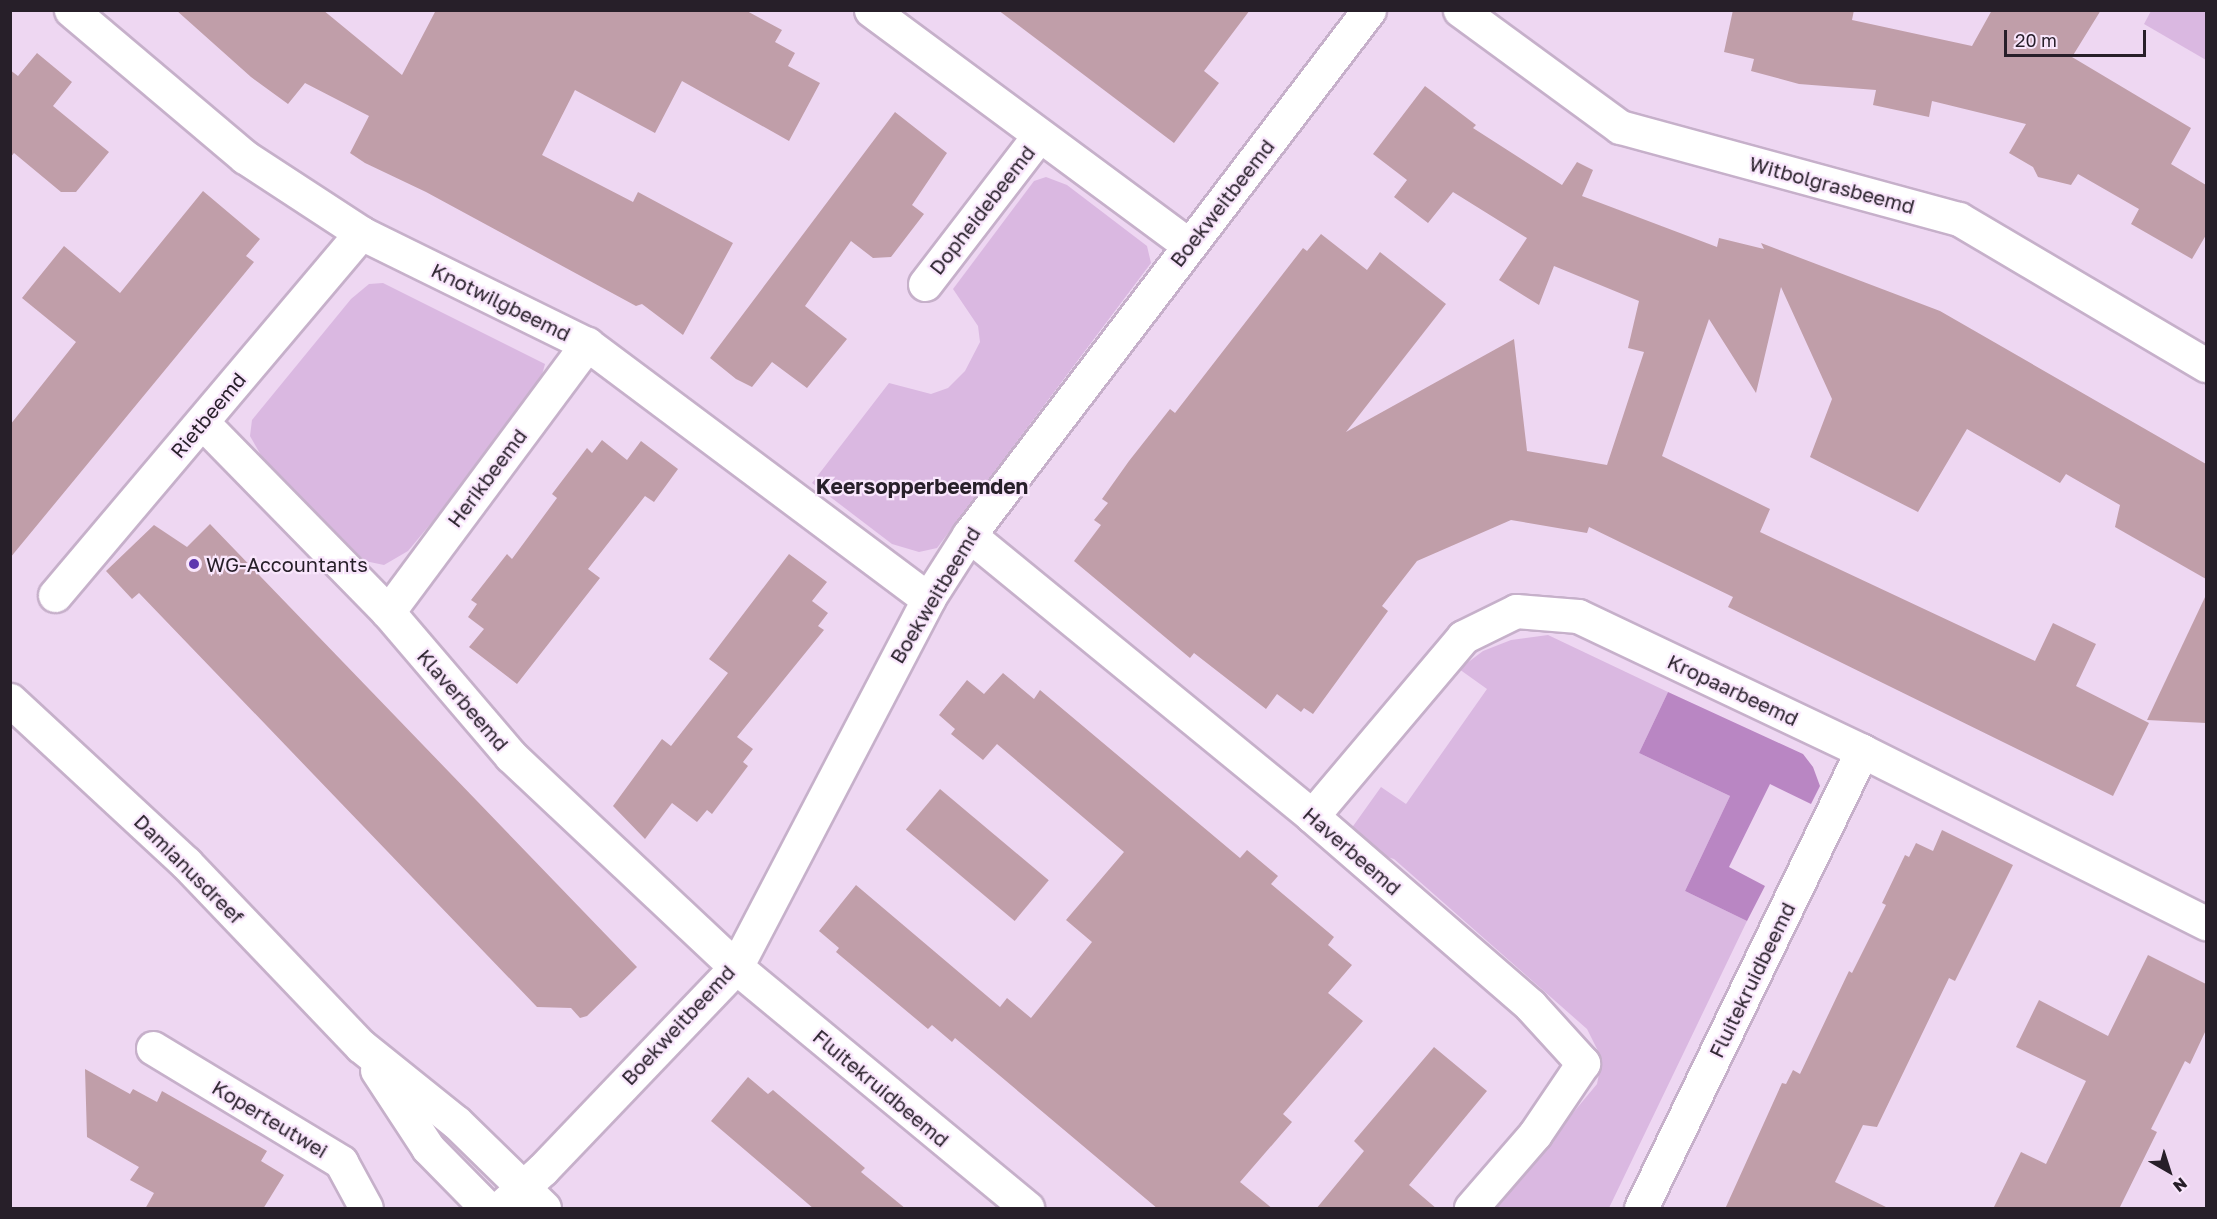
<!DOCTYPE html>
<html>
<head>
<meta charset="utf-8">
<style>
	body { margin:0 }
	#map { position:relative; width:2217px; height:1219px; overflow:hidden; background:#eed7f2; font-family:"Golos Text",sans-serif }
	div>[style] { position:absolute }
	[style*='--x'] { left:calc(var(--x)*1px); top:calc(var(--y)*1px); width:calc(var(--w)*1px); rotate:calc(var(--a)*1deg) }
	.green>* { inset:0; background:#dab8e1 }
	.forest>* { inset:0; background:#b986c3 }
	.building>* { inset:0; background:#c09ea9; transform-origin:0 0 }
	.roads { filter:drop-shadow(2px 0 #c6b0ca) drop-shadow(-2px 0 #c6b0ca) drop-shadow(0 2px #c6b0ca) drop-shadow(0 -2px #c6b0ca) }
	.minor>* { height:33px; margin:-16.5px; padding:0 16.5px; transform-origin:16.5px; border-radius:16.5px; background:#fff }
	.dots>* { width:16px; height:16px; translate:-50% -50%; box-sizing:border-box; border:3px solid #f9e6fc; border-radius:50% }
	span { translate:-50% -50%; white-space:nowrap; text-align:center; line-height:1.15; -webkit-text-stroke:4.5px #f9e6fc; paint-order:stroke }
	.street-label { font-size:20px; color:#271f29 }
	.poi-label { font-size:20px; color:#271f29 }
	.left { translate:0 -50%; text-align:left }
	.neighbourhood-label { font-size:21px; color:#271f29; font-weight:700 }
	.frame { position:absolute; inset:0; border:12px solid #271f29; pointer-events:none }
	.north { position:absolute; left:2139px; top:1141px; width:60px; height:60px; -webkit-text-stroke:4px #f9e6fc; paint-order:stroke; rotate:141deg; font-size:16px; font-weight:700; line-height:24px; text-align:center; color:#271f29 }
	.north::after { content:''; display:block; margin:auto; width:21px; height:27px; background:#271f29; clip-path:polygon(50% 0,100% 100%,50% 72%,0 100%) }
	.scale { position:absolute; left:2004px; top:30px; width:142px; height:27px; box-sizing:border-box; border:3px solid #271f29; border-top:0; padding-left:8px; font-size:18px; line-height:21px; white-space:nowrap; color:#271f29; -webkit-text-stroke:4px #f9e6fc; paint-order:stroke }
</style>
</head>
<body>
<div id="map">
	<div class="green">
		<i style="clip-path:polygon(2151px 11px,2206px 11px,2206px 60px,2144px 24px)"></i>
		<i style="clip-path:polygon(1046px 177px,1067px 185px,1147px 246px,1151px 263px,937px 548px,919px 552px,892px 544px,812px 483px,889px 383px,931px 394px,948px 388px,965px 371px,980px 342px,978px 326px,953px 289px,1034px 181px)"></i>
		<i style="clip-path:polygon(383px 283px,545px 364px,536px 397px,408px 551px,384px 565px,365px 561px,348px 544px,262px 457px,250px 436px,252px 420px,351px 299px,369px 284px)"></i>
		<i style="clip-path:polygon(1548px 635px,1668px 692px,1639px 753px,1730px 796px,1685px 891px,1747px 921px,1609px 1208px,1494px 1208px,1597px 1084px,1602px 1059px,1587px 1029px,1394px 859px,1370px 852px,1346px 836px,1381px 787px,1406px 804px,1487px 689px,1459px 669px,1483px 651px,1511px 640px)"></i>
	</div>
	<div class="forest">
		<i style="clip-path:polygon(1668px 692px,1803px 754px,1813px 767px,1820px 786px,1811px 804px,1770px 784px,1729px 867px,1765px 886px,1747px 921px,1685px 891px,1730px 796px,1639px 753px)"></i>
	</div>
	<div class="building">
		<i style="clip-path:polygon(176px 10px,323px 10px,402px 75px,436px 10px,745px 10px,782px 30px,775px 42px,795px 53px,788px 66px,820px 83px,789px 141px,682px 81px,655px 133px,575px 90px,542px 155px,633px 202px,638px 192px,733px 243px,683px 335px,642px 304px,636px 306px,426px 192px,365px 163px,350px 153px,369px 116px,305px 83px,288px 104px,251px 77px)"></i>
		<i style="clip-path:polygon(998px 10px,1250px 10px,1204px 71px,1219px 83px,1174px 143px)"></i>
		<i style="clip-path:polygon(1733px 10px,1854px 10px,1852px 20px,1972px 46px,1992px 10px,2101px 10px,2072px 57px,2191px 128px,2171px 164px,2206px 185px,2206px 235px,2192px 259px,2131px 224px,2139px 209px,2078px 174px,2071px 185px,2038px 177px,2033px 167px,2009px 153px,2026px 124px,1932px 101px,1929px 117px,1873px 105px,1876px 90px,1799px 84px,1751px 71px,1754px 59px,1724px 52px)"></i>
		<i style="clip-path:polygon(37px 53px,72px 82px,53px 106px,109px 152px,76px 192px,61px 192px,14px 153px,10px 158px,10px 70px,18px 76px)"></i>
		<i style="clip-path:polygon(1425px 86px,1476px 125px,1473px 128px,1562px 185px,1577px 162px,1593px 170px,1582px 196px,1717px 247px,1719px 238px,1764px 249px,1761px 243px,1940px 311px,2206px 464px,2206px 579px,2115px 527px,2120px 505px,2066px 474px,2060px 483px,1967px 429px,1918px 512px,1810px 457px,1832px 399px,1781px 287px,1756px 393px,1709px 319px,1662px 456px,1770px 509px,1760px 532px,2035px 661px,2053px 623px,2096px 644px,2076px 686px,2149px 723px,2113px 796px,1728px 607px,1733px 597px,1589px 527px,1587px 533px,1511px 520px,1417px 561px,1382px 606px,1388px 611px,1313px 714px,1304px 708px,1301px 712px,1277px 694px,1266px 709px,1194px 653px,1190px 658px,1074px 561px,1101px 525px,1094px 520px,1108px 503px,1102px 499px,1129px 461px,1170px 409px,1175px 413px,1303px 248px,1307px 251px,1321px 234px,1367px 270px,1380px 252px,1446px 304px,1346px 432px,1514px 339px,1527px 451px,1607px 465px,1644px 352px,1628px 348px,1639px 301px,1554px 266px,1539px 305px,1499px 280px,1527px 238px,1453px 192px,1428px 223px,1394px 197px,1407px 180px,1373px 154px)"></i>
		<i style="clip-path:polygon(895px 112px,947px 153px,912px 205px,924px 214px,891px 257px,873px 258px,851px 241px,805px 306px,847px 339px,807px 388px,772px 362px,752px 387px,736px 379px,710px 358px)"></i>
		<i style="clip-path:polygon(203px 191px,260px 239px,246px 256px,254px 262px,10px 558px,10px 425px,76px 342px,22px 298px,64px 246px,120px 293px)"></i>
		<i style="clip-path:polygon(602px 440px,627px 460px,641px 441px,678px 469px,654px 502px,645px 496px,588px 569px,600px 578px,517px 684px,469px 647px,484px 629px,468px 617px,477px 604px,471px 600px,507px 554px,512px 559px,557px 498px,552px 494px,587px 448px,592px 453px)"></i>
		<i style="clip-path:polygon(210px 524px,637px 967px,587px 1016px,580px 1018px,571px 1008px,537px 1007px,139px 593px,132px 599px,106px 571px,154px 525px,187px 547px)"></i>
		<i style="clip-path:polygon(789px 554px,827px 582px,812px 601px,828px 613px,818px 626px,824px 630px,737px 737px,753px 749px,743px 762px,748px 766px,712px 814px,707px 810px,697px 822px,672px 803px,645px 839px,613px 806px,662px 739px,671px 746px,728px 673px,709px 659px)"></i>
		<i style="clip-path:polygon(2206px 595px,2206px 723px,2147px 720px)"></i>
		<i style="clip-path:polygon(1003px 673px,1034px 699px,1040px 690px,1240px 858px,1247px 850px,1278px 876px,1271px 884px,1334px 937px,1328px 945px,1352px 965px,1328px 993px,1363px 1021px,1283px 1114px,1292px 1122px,1240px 1182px,1273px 1209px,1158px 1209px,955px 1038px,952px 1042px,932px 1025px,928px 1029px,836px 952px,839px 948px,819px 931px,856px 885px,1000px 1007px,1007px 998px,1031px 1018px,1092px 942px,1066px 920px,1124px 852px,997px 744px,983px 760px,951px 734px,955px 729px,939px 715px,967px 680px,984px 694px)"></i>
		<i style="left:940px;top:789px;width:142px;height:53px;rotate:40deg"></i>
		<i style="clip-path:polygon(1942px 830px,2013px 865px,1955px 981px,1949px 978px,1877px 1127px,1863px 1125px,1835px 1182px,1890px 1209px,1725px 1209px,1782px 1083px,1786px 1084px,1793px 1070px,1800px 1074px,1849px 971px,1852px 973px,1886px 905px,1882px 903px,1905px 855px,1909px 857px,1916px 843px,1933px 851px)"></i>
		<i style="clip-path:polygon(2148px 955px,2206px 984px,2206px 1030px,2190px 1064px,2185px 1061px,2151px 1129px,2157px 1132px,2119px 1209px,1993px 1209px,2021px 1152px,2046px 1164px,2086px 1081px,2016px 1047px,2039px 1000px,2108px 1036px)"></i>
		<i style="clip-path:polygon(1434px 1047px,1487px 1091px,1409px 1185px,1437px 1209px,1316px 1209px,1364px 1151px,1354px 1141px)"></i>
		<i style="clip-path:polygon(85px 1069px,130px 1094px,133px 1089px,157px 1102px,162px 1091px,267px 1151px,261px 1161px,284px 1175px,263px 1209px,145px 1209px,154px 1193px,130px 1180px,139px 1167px,87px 1137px)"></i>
		<i style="clip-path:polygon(748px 1077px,768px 1094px,773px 1090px,865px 1168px,861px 1172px,906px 1209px,814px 1209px,711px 1121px)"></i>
	</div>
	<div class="roads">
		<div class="minor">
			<i style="--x:71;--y:10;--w:228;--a:40.2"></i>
			<i style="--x:245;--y:157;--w:139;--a:33.2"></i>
			<i style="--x:361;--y:233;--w:252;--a:26.2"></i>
			<i style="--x:587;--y:344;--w:426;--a:36.8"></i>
			<i style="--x:871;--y:10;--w:395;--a:36.5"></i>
			<i style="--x:1460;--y:10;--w:198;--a:36.2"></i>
			<i style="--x:1620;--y:127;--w:351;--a:15.2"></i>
			<i style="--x:1959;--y:219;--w:287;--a:30.6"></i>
			<i style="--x:925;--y:284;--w:185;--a:-52.5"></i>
			<i style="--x:202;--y:422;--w:266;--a:45.6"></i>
			<i style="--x:388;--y:612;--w:189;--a:49.5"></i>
			<i style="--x:511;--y:756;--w:308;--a:43.2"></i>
			<i style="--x:736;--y:967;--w:378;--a:39.6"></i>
			<i style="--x:969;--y:535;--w:443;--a:39.3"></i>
			<i style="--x:1312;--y:816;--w:289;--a:40.9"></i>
			<i style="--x:1530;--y:1005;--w:79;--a:47.6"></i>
			<i style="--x:1583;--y:1063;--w:86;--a:124.1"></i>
			<i style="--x:1535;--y:1134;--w:98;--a:130.9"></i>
			<i style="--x:55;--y:595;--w:474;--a:-49.8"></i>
			<i style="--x:388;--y:612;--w:334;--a:-53.4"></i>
			<i style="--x:10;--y:700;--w:240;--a:42.8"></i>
			<i style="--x:186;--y:863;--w:253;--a:46.3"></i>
			<i style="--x:361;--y:1046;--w:122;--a:38.7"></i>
			<i style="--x:456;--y:1122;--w:123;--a:44.3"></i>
			<i style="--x:1312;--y:816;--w:234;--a:-49.8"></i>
			<i style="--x:1463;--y:637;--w:59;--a:-26.1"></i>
			<i style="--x:1516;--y:611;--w:62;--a:4.6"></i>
			<i style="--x:1578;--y:616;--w:314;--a:25.4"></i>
			<i style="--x:1862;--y:751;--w:385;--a:26.6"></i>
			<i style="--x:153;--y:1048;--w:220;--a:31.2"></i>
			<i style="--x:341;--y:1162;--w:52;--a:61.5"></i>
			<i style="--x:377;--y:1070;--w:93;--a:56.8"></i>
			<i style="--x:428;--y:1148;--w:84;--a:45.5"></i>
			<i style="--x:500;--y:1208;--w:58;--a:-42.2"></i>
			<i style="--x:543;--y:1169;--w:279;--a:-46.3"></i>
			<i style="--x:736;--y:967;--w:415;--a:-62.4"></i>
			<i style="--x:928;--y:599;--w:76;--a:-57.4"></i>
			<i style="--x:969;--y:535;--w:660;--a:-52.7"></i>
			<i style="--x:1641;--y:1208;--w:508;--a:-64.19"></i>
		</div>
	</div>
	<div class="dots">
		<i style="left:194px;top:564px;background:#5e36ae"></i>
	</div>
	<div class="street-label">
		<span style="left:1832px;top:185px;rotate:15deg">Witbolgrasbeemd</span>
		<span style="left:1222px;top:203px;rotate:-52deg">Boekweitbeemd</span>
		<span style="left:982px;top:210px;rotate:-52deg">Dopheidebeemd</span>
		<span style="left:501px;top:302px;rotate:26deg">Knotwilgbeemd</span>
		<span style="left:208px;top:415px;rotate:-50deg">Rietbeemd</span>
		<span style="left:487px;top:478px;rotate:-53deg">Herikbeemd</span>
		<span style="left:935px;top:595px;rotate:-59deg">Boekweitbeemd</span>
		<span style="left:1733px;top:690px;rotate:25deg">Kropaarbeemd</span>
		<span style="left:463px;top:700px;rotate:49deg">Klaverbeemd</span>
		<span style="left:1352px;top:851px;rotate:41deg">Haverbeemd</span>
		<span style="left:189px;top:869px;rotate:45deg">Damianusdreef</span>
		<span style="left:1752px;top:980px;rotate:-64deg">Fluitekruidbeemd</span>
		<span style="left:678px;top:1025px;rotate:-47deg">Boekweitbeemd</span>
		<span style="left:881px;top:1088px;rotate:40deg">Fluitekruidbeemd</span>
		<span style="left:270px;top:1119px;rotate:31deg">Koperteutwei</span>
	</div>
	<div class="poi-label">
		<span class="left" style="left:206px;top:564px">WG-Accountants</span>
	</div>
	<div class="neighbourhood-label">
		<span style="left:922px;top:486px">Keersopperbeemden</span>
	</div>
	<div class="frame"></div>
	<div class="north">N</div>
	<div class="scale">20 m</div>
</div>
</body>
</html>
